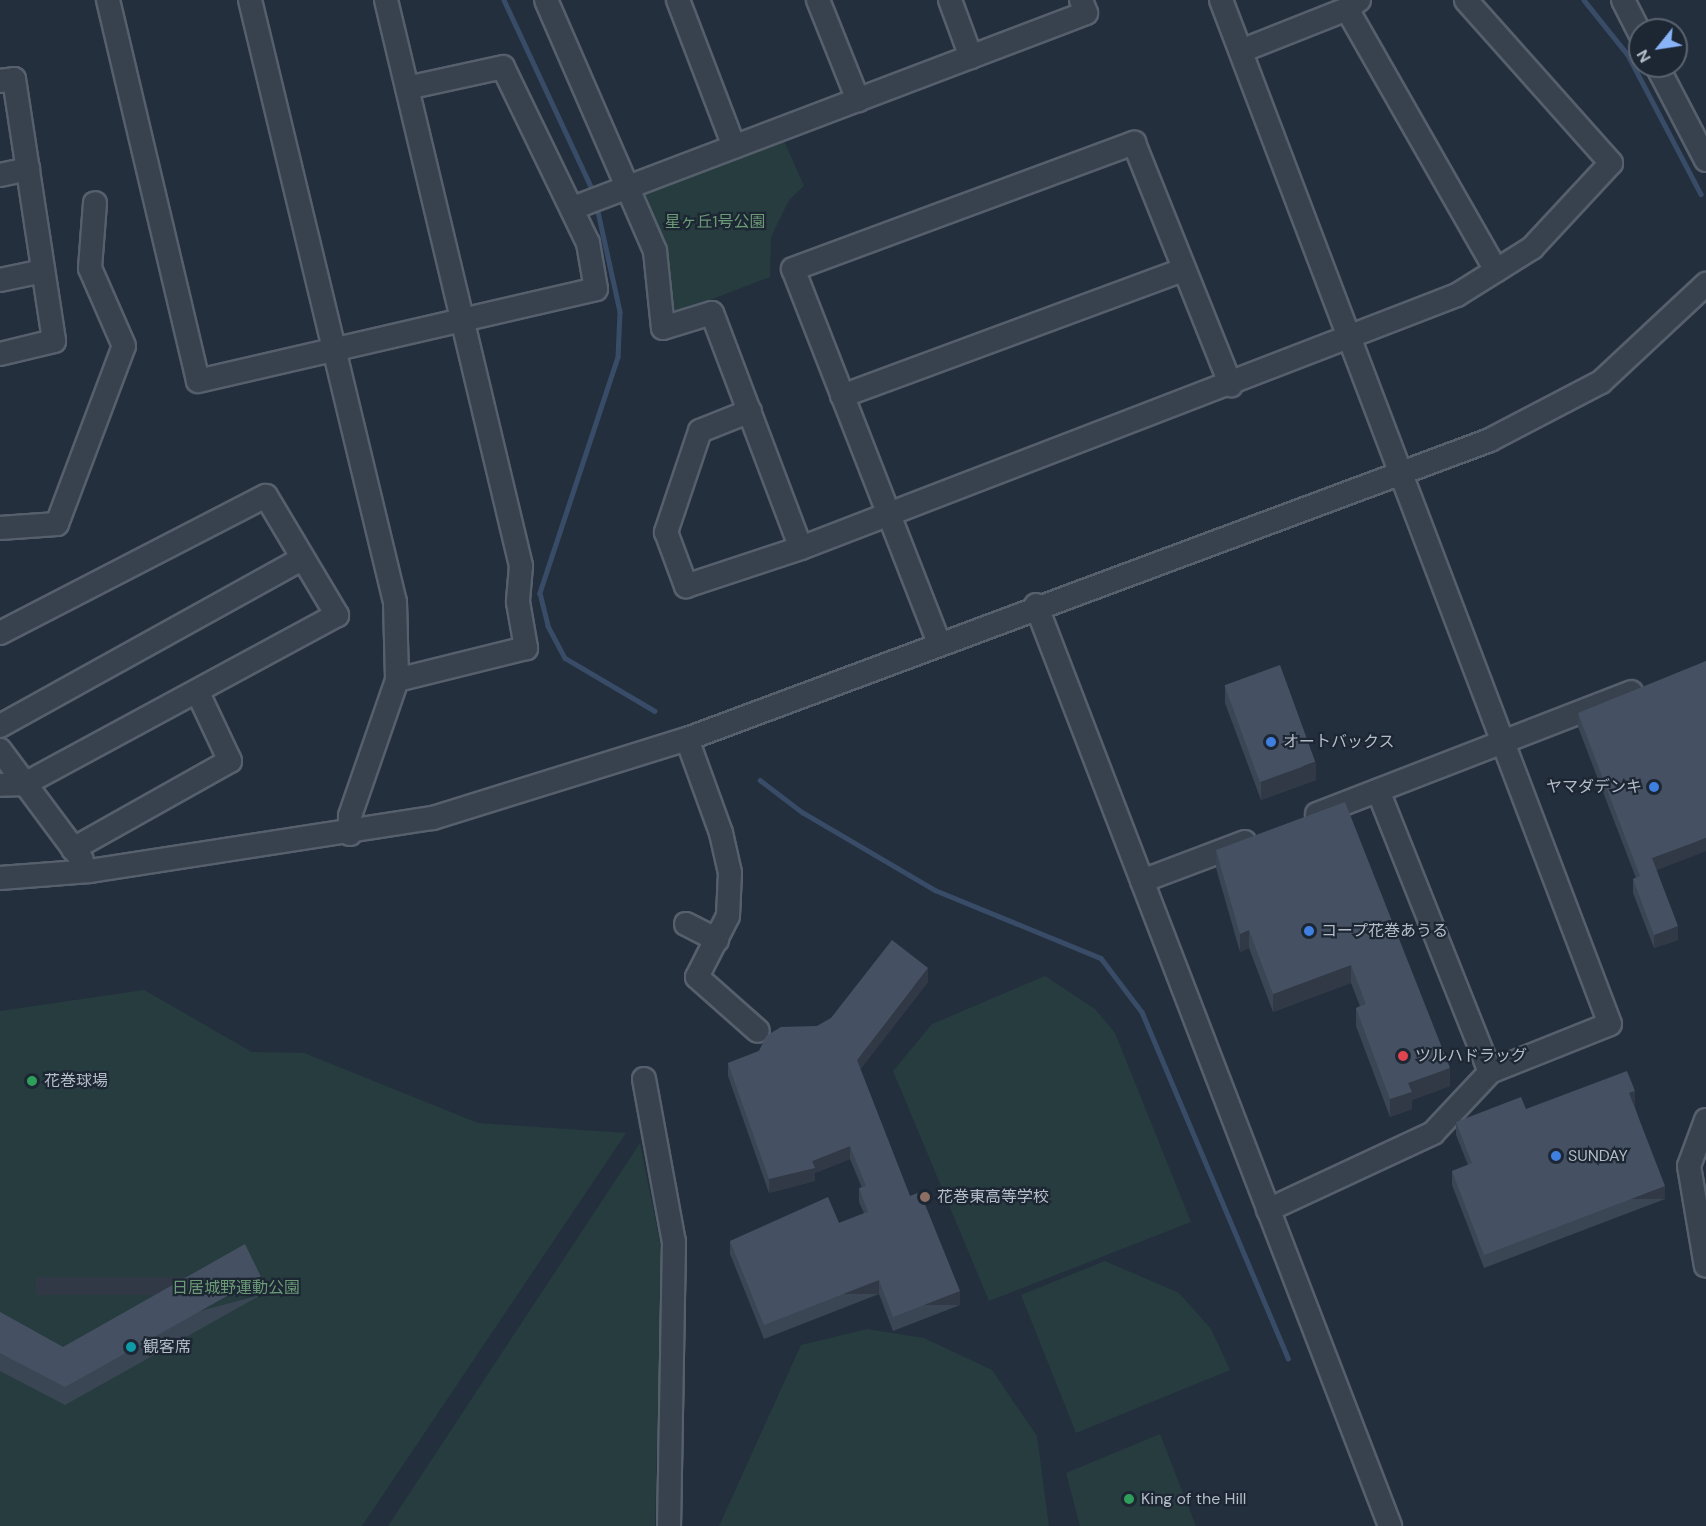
<!DOCTYPE html>
<html>
<head>
<meta charset="utf-8">
<style>
	body { margin:0 }
	#map { position:relative; width:1706px; height:1526px; overflow:hidden; background:#242f3e; font-family:"DM Sans","Noto Sans JP",sans-serif }
	div>[style] { position:absolute }
	[style*='--x'] { left:calc(var(--x)*1px); top:calc(var(--y)*1px); width:calc(var(--w)*1px); rotate:calc(var(--a)*1deg) }
	.green>* { inset:0; background:#263c3f }
	.stream>* { height:4.5px; margin:-2.25px; padding:0 2.25px; transform-origin:2.25px; border-radius:2.25px; background:#394c67 }
	.roads { filter:drop-shadow(2px 0 #565f6c) drop-shadow(-2px 0 #565f6c) drop-shadow(0 2px #565f6c) drop-shadow(0 -2px #565f6c) }
	.minor>* { height:22px; margin:-11px; padding:0 11px; transform-origin:11px; border-radius:11px; background:#38414e }
	.wall>* { inset:0; background:#3b4654 }
	.shaded-wall>* { inset:0; background:#303945; transform-origin:0 0 }
	.building>* { inset:0; background:#455162; transform-origin:0 0 }
	.dots>* { width:16px; height:16px; translate:-50% -50%; box-sizing:border-box; border:3px solid #1d2633; border-radius:50% }
	span { translate:-50% -50%; white-space:nowrap; text-align:center; line-height:1.15; -webkit-text-stroke:4.5px #1d2633; paint-order:stroke }
	.park-label { font-size:16px; color:#6b9a76 }
	.poi-label { font-size:16px; color:#b4bcc9 }
	.left { translate:0 -50%; text-align:left }
	.right { translate:-100% -50%; text-align:right }
	.north { position:absolute; left:1628px; top:18px; width:60px; height:60px; box-sizing:border-box; background:#1d2633; border:2px solid #59626f; border-radius:50%; rotate:240deg; font-size:16px; font-weight:700; line-height:24px; text-align:center; color:#b4bcc9 }
	.north::after { content:''; display:block; margin:auto; width:21px; height:27px; background:#8ab4f8; clip-path:polygon(50% 0,100% 100%,50% 72%,0 100%) }
</style>
</head>
<body>
<div id="map">
	<div class="green">
		<i style="clip-path:polygon(781px 134px,804px 186px,789px 200px,771px 237px,770px 277px,668px 316px,663px 248px,643px 186px)"></i>
		<i style="clip-path:polygon(1045px 976px,1095px 1009px,1115px 1033px,1191px 1222px,989px 1301px,893px 1071px,932px 1024px)"></i>
		<i style="clip-path:polygon(144px 990px,252px 1052px,304px 1053px,478px 1123px,626px 1133px,362px 1526px,0 1526px,0 1011px)"></i>
		<i style="clip-path:polygon(640px 1143px,662px 1252px,655px 1526px,388px 1526px)"></i>
		<i style="clip-path:polygon(1105px 1261px,1179px 1293px,1211px 1329px,1230px 1370px,1076px 1433px,1021px 1295px)"></i>
		<i style="clip-path:polygon(867px 1329px,924px 1338px,992px 1370px,1037px 1436px,1049px 1526px,719px 1526px,801px 1345px)"></i>
		<i style="clip-path:polygon(1160px 1434px,1196px 1526px,1080px 1526px,1066px 1473px)"></i>
	</div>
	<div class="stream">
		<i style="--x:504;--y:0;--w:213;--a:65"></i>
		<i style="--x:1584;--y:0;--w:70;--a:51.3"></i>
		<i style="--x:1628;--y:55;--w:157;--a:62.3"></i>
		<i style="--x:597;--y:207;--w:107;--a:77.6"></i>
		<i style="--x:620;--y:312;--w:45;--a:92.5"></i>
		<i style="--x:618;--y:357;--w:249;--a:108.3"></i>
		<i style="--x:540;--y:593;--w:34;--a:76"></i>
		<i style="--x:548;--y:626;--w:36;--a:62"></i>
		<i style="--x:565;--y:658;--w:104;--a:30.5"></i>
		<i style="--x:760;--y:780;--w:53;--a:37.3"></i>
		<i style="--x:802;--y:812;--w:154;--a:30.4"></i>
		<i style="--x:935;--y:890;--w:179;--a:22.3"></i>
		<i style="--x:1101;--y:958;--w:68;--a:52.8"></i>
		<i style="--x:1142;--y:1012;--w:376;--a:67.1"></i>
	</div>
	<div class="roads">
		<div class="minor">
			<i style="--x:108;--y:0;--w:391;--a:76.7"></i>
			<i style="--x:198;--y:381;--w:408;--a:-13"></i>
			<i style="--x:596;--y:289;--w:47;--a:-99.9"></i>
			<i style="--x:588;--y:243;--w:195;--a:-115.8"></i>
			<i style="--x:503;--y:67;--w:98;--a:167.7"></i>
			<i style="--x:250;--y:0;--w:619;--a:76.46"></i>
			<i style="--x:395;--y:602;--w:78;--a:88.5"></i>
			<i style="--x:397;--y:680;--w:144;--a:109.1"></i>
			<i style="--x:350;--y:816;--w:18;--a:90"></i>
			<i style="--x:386;--y:0;--w:582;--a:76.58"></i>
			<i style="--x:521;--y:566;--w:36;--a:95"></i>
			<i style="--x:518;--y:602;--w:47;--a:80.1"></i>
			<i style="--x:526;--y:648;--w:133;--a:166.1"></i>
			<i style="--x:546;--y:0;--w:274;--a:66.5"></i>
			<i style="--x:655;--y:251;--w:77;--a:84.1"></i>
			<i style="--x:663;--y:328;--w:51;--a:-17"></i>
			<i style="--x:712;--y:313;--w:251;--a:69.3"></i>
			<i style="--x:801;--y:548;--w:703;--a:-21.09"></i>
			<i style="--x:1457;--y:295;--w:89;--a:-32.1"></i>
			<i style="--x:1532;--y:248;--w:116;--a:-47.1"></i>
			<i style="--x:1611;--y:163;--w:218;--a:-131.7"></i>
			<i style="--x:678;--y:0;--w:157;--a:69.1"></i>
			<i style="--x:818;--y:0;--w:108;--a:68.2"></i>
			<i style="--x:950;--y:0;--w:61;--a:69.8"></i>
			<i style="--x:1221;--y:0;--w:1095;--a:69.2"></i>
			<i style="--x:1610;--y:1024;--w:129;--a:158.2"></i>
			<i style="--x:1359;--y:0;--w:15;--a:143"></i>
			<i style="--x:1347;--y:9;--w:301;--a:60.3"></i>
			<i style="--x:1623;--y:0;--w:37;--a:63"></i>
			<i style="--x:1241;--y:51;--w:114;--a:-21.6"></i>
			<i style="--x:1657;--y:66;--w:106;--a:62.5"></i>
			<i style="--x:0;--y:81;--w:14;--a:-8"></i>
			<i style="--x:14;--y:79;--w:265;--a:81.3"></i>
			<i style="--x:54;--y:341;--w:56;--a:166.5"></i>
			<i style="--x:0;--y:175;--w:29;--a:-12"></i>
			<i style="--x:573;--y:208;--w:549;--a:-20.81"></i>
			<i style="--x:1086;--y:13;--w:14;--a:-111"></i>
			<i style="--x:0;--y:280;--w:44;--a:-11.8"></i>
			<i style="--x:842;--y:396;--w:364;--a:-20.3"></i>
			<i style="--x:750;--y:411;--w:54;--a:158.2"></i>
			<i style="--x:700;--y:431;--w:107;--a:108.6"></i>
			<i style="--x:666;--y:532;--w:58;--a:69.7"></i>
			<i style="--x:686;--y:586;--w:121;--a:-18.3"></i>
			<i style="--x:0;--y:528;--w:57;--a:-4"></i>
			<i style="--x:57;--y:524;--w:190;--a:-69.4"></i>
			<i style="--x:124;--y:346;--w:85;--a:-113.6"></i>
			<i style="--x:90;--y:268;--w:65;--a:-85.6"></i>
			<i style="--x:1036;--y:605;--w:987;--a:68.97"></i>
			<i style="--x:0;--y:633;--w:299;--a:-27.3"></i>
			<i style="--x:266;--y:496;--w:139;--a:59.2"></i>
			<i style="--x:337;--y:615;--w:355;--a:151.6"></i>
			<i style="--x:25;--y:784;--w:25;--a:178"></i>
			<i style="--x:939;--y:643;--w:401;--a:-111.3"></i>
			<i style="--x:793;--y:269;--w:364;--a:-20.3"></i>
			<i style="--x:1134;--y:143;--w:261;--a:68.2"></i>
			<i style="--x:0;--y:726;--w:346;--a:-29"></i>
			<i style="--x:687;--y:739;--w:100;--a:70.1"></i>
			<i style="--x:721;--y:833;--w:41;--a:77.3"></i>
			<i style="--x:730;--y:873;--w:43;--a:92.7"></i>
			<i style="--x:728;--y:916;--w:68;--a:116.9"></i>
			<i style="--x:697;--y:977;--w:81;--a:41.5"></i>
			<i style="--x:0;--y:750;--w:137;--a:53.3"></i>
			<i style="--x:1317;--y:814;--w:337;--a:-21.2"></i>
			<i style="--x:73;--y:849;--w:180;--a:-29.3"></i>
			<i style="--x:230;--y:761;--w:77;--a:-115.2"></i>
			<i style="--x:0;--y:878;--w:90;--a:-4.4"></i>
			<i style="--x:90;--y:871;--w:347;--a:-8.8"></i>
			<i style="--x:433;--y:818;--w:266;--a:-17.3"></i>
			<i style="--x:687;--y:739;--w:857;--a:-20.42"></i>
			<i style="--x:1490;--y:440;--w:125;--a:-27.6"></i>
			<i style="--x:1601;--y:382;--w:144;--a:-43"></i>
			<i style="--x:1142;--y:881;--w:110;--a:-20.7"></i>
			<i style="--x:686;--y:924;--w:35;--a:27"></i>
			<i style="--x:644;--y:1079;--w:166;--a:79.6"></i>
			<i style="--x:674;--y:1242;--w:284;--a:91"></i>
			<i style="--x:1706;--y:1120;--w:49;--a:110.3"></i>
			<i style="--x:1689;--y:1166;--w:101;--a:80.4"></i>
			<i style="--x:1268;--y:1210;--w:182;--a:-25"></i>
			<i style="--x:1433;--y:1133;--w:83;--a:-46.9"></i>
			<i style="--x:1490;--y:1072;--w:303;--a:-111.7"></i>
		</div>
	</div>
	<div class="wall">
		<i style="clip-path:polygon(1225px 685px,1316px 780px,1261px 800px,1225px 703px)"></i>
		<i style="clip-path:polygon(1578px 713px,1706px 851px,1656px 870px,1678px 940px,1654px 948px,1633px 893px,1633px 879px,1636px 878px,1578px 727px)"></i>
		<i style="clip-path:polygon(1345px 802px,1450px 1086px,1412px 1100px,1412px 1109px,1390px 1117px,1356px 1026px,1356px 1008px,1360px 1006px,1351px 983px,1273px 1012px,1249px 948px,1240px 952px,1216px 868px,1216px 850px)"></i>
		<i style="clip-path:polygon(928px 982px,860px 1069px,910px 1196px,960px 1305px,893px 1331px,879px 1294px,764px 1339px,730px 1254px,730px 1241px,839px 1223px,864px 1213px,859px 1202px,859px 1188px,862px 1188px,850px 1159px,815px 1173px,815px 1181px,769px 1193px,728px 1076px,728px 1063px,759px 1051px,817px 1026px)"></i>
		<i style="clip-path:polygon(1634px 1104px,1665px 1199px,1484px 1268px,1452px 1185px,1452px 1171px,1468px 1165px,1456px 1135px,1456px 1122px,1526px 1109px,1635px 1104px)"></i>
		<i style="clip-path:polygon(261px 1295px,65px 1405px,0 1371px,0 1312px,63px 1347px)"></i>
	</div>
	<div class="shaded-wall">
		<i style="clip-path:polygon(1316px 762px,1316px 780px,1261px 800px,1261px 782px)"></i>
		<i style="clip-path:polygon(1706px 838px,1706px 851px,1652px 872px,1652px 858px)"></i>
		<i style="clip-path:polygon(1678px 926px,1678px 940px,1654px 948px,1654px 935px)"></i>
		<i style="clip-path:polygon(1249px 930px,1249px 948px,1240px 952px,1240px 934px)"></i>
		<i style="clip-path:polygon(1351px 965px,1351px 983px,1273px 1012px,1273px 994px)"></i>
		<i style="clip-path:polygon(928px 968px,928px 982px,857px 1074px,857px 1060px)"></i>
		<i style="clip-path:polygon(1450px 1068px,1450px 1086px,1412px 1100px,1412px 1109px,1390px 1117px,1390px 1099px,1408px 1083px)"></i>
		<i style="clip-path:polygon(1635px 1091px,1635px 1104px,1629px 1106px,1629px 1093px)"></i>
		<i style="clip-path:polygon(850px 1146px,850px 1159px,815px 1173px,815px 1181px,769px 1193px,769px 1179px)"></i>
		<i style="left:1665px;top:1186px;width:13px;height:194px;rotate:90deg"></i>
		<i style="left:261px;top:1277px;width:18px;height:225px;rotate:90deg"></i>
		<i style="left:879px;top:1280px;width:14px;height:123px;rotate:90deg"></i>
		<i style="left:960px;top:1291px;width:14px;height:72px;rotate:90deg"></i>
	</div>
	<div class="building">
		<i style="clip-path:polygon(1706px 661px,1706px 838px,1652px 858px,1678px 926px,1654px 935px,1633px 879px,1640px 876px,1578px 713px)"></i>
		<i style="left:1280px;top:665px;width:103px;height:59px;rotate:70deg"></i>
		<i style="clip-path:polygon(1345px 802px,1450px 1068px,1408px 1083px,1412px 1092px,1390px 1099px,1356px 1008px,1366px 1004px,1351px 965px,1273px 994px,1249px 930px,1240px 934px,1216px 850px)"></i>
		<i style="clip-path:polygon(892px 940px,928px 968px,857px 1060px,910px 1196px,920px 1192px,960px 1291px,893px 1317px,879px 1280px,764px 1325px,730px 1241px,828px 1197px,839px 1223px,868px 1212px,859px 1188px,866px 1186px,850px 1146px,812px 1161px,815px 1168px,769px 1179px,728px 1063px,759px 1051px,766px 1036px,781px 1027px,817px 1026px,831px 1018px)"></i>
		<i style="clip-path:polygon(1627px 1071px,1635px 1091px,1629px 1093px,1665px 1186px,1484px 1255px,1452px 1171px,1472px 1163px,1456px 1122px,1521px 1097px,1526px 1109px)"></i>
		<i style="clip-path:polygon(245px 1244px,261px 1277px,65px 1387px,0 1353px,0 1312px,63px 1347px)"></i>
	</div>
	<div class="dots">
		<i style="left:1271px;top:742px;background:#3f7fe0"></i>
		<i style="left:1654px;top:787px;background:#3f7fe0"></i>
		<i style="left:1309px;top:931px;background:#3f7fe0"></i>
		<i style="left:1403px;top:1056px;background:#e0444e"></i>
		<i style="left:32px;top:1081px;background:#2e9e5b"></i>
		<i style="left:1556px;top:1156px;background:#3f7fe0"></i>
		<i style="left:925px;top:1197px;background:#8d6e63"></i>
		<i style="left:131px;top:1347px;background:#0f9aa8"></i>
		<i style="left:1129px;top:1499px;background:#2e9e5b"></i>
	</div>
	<div class="park-label">
		<span style="left:715px;top:222px">星ヶ丘1号公園</span>
		<span style="left:236px;top:1288px">日居城野運動公園</span>
	</div>
	<div class="poi-label">
		<span class="left" style="left:1283px;top:742px">オートバックス</span>
		<span class="right" style="left:1642px;top:787px">ヤマダデンキ</span>
		<span class="left" style="left:1321px;top:931px">コープ花巻あうる</span>
		<span class="left" style="left:1415px;top:1056px">ツルハドラッグ</span>
		<span class="left" style="left:44px;top:1081px">花巻球場</span>
		<span class="left" style="left:1568px;top:1156px">SUNDAY</span>
		<span class="left" style="left:937px;top:1197px">花巻東高等学校</span>
		<span class="left" style="left:143px;top:1347px">観客席</span>
		<span class="left" style="left:1141px;top:1499px">King of the Hill</span>
	</div>
	<div class="north">N</div>
</div>
</body>
</html>
